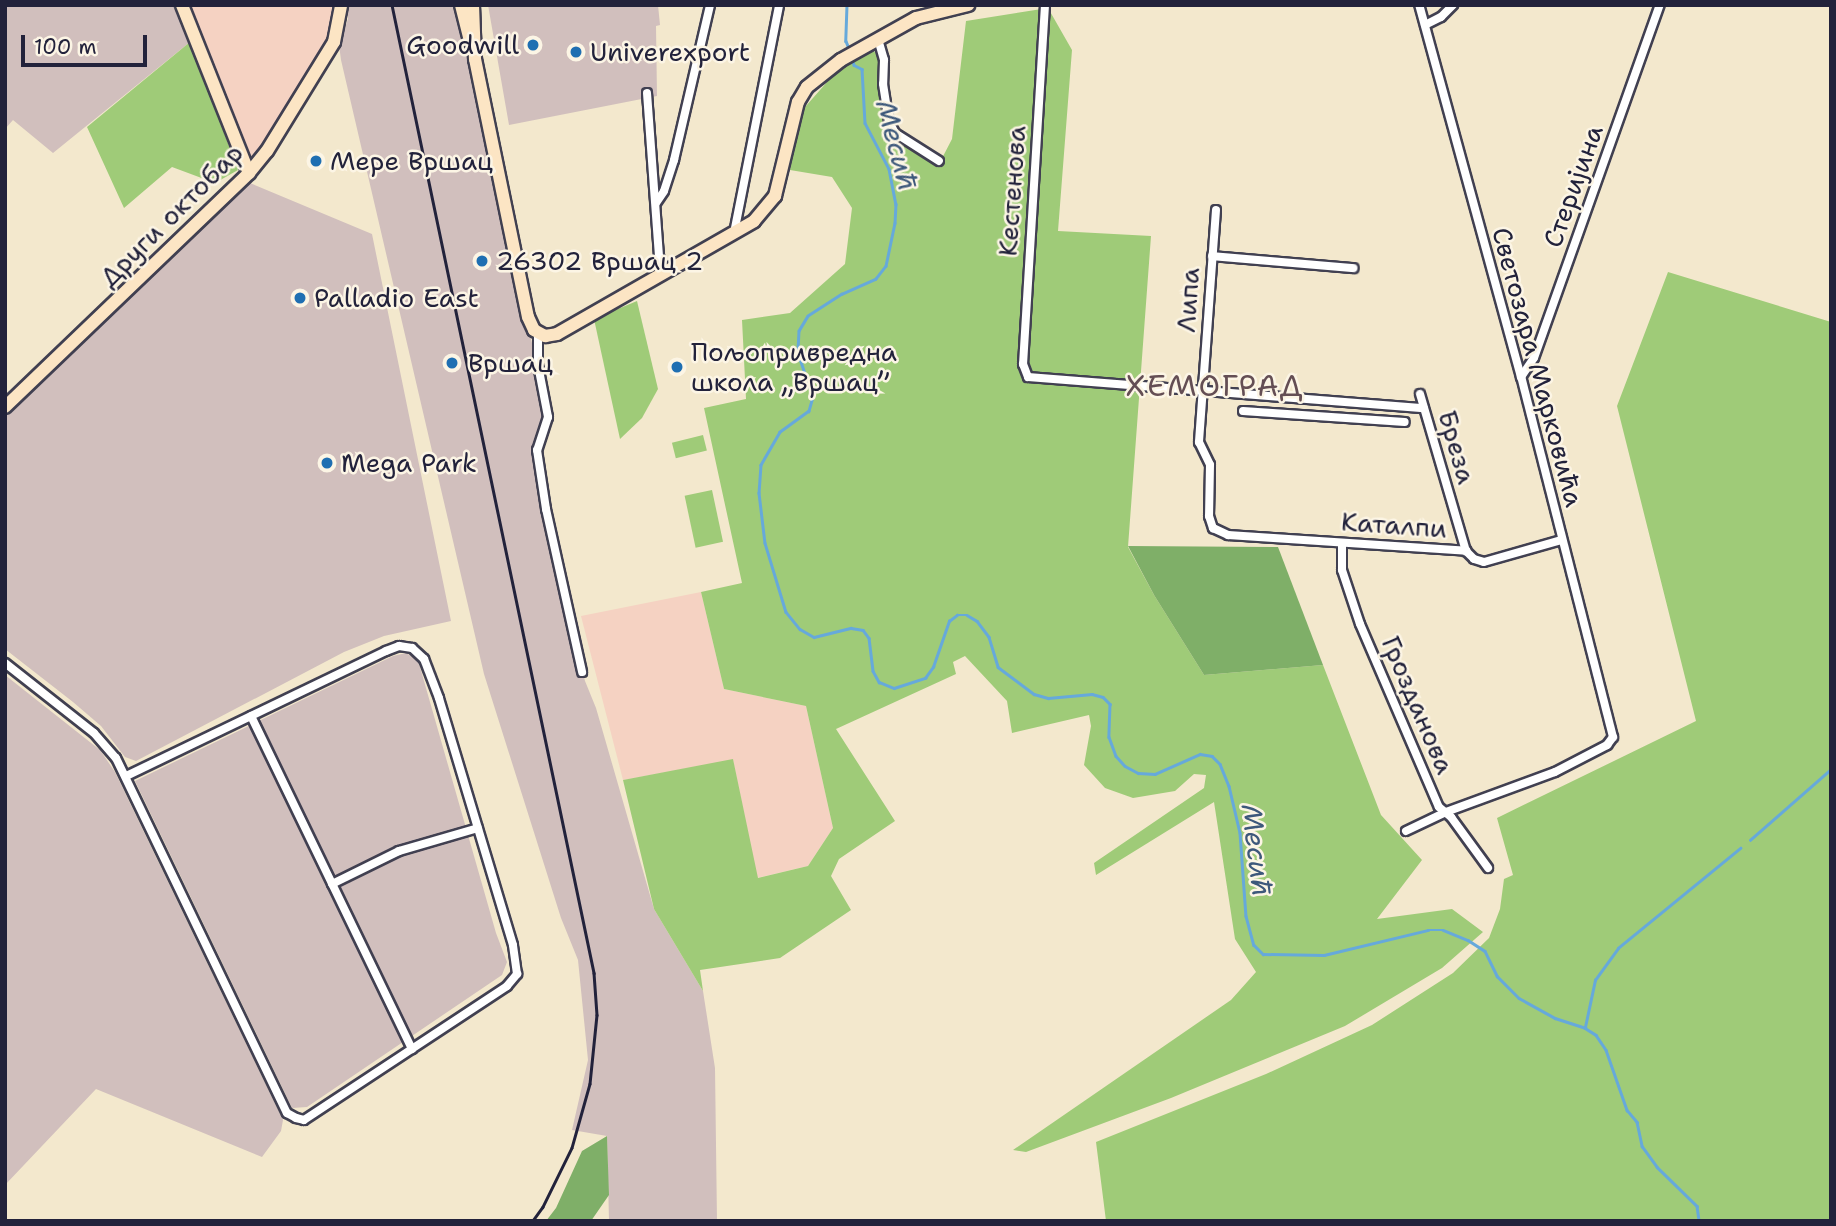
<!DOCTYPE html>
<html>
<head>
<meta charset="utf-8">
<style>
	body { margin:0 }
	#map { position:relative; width:1836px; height:1226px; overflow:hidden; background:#f3e8cd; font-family:"Shantell Sans",sans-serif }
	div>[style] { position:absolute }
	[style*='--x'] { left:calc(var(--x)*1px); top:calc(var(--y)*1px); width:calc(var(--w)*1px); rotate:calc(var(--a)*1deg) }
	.built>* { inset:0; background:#f5d2c2 }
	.industrial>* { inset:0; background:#d1bfbd }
	.green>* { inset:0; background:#9fcb78; transform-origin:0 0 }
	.forest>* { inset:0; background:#7faf68 }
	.stream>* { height:2.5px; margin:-1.25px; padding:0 1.25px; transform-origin:1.25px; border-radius:1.25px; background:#66a9db }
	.roads { filter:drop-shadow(2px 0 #414051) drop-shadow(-2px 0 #414051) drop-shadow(0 2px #414051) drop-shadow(0 -2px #414051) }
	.street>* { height:8px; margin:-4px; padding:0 4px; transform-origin:4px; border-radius:4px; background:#fff }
	.secondary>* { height:12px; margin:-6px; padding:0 6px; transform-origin:6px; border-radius:6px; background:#fce5c4 }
	.rail>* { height:2.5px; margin:-1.25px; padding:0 1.25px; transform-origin:1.25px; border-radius:1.25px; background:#22223b }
	.dots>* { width:19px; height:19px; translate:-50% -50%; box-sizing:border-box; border:4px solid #fcf5e5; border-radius:50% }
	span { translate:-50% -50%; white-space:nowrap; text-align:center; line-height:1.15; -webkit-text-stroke:5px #fcf5e5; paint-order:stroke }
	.poi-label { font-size:26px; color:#22223b }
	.right { translate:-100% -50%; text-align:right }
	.left { translate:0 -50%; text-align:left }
	.street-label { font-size:26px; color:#22223b }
	.water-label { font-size:28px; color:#3d587b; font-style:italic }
	.quarter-label { font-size:30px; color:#644e54; letter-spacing:2px }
	.frame { position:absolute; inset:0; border:7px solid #22223b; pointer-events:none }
	.scale { position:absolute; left:21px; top:35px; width:126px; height:32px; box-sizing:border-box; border:4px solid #22223b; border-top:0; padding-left:9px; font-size:21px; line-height:24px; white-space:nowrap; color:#22223b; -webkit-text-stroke:5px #fcf5e5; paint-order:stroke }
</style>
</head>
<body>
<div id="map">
	<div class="built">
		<i style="clip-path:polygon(185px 5px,336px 5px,337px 17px,328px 40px,250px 170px)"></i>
		<i style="clip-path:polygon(701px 592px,724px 689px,806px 706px,833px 828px,808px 866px,757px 878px,733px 760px,623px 780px,581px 616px)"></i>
	</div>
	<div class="industrial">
		<i style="clip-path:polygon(5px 5px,176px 5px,190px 42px,53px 153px,13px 120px,5px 129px)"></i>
		<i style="clip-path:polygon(347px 5px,459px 5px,514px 270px,532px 343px,545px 422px,536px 470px,558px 575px,585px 681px,596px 708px,654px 909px,703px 991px,715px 1068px,717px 1221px,609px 1221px,607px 1136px,572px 1130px,588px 1060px,578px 960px,561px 918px,484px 674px,341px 60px,339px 45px,348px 19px)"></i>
		<i style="clip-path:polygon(488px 5px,658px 5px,660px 25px,656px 26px,657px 96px,509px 125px)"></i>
		<i style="clip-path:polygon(250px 183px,372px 234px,451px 621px,384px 636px,344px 652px,136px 761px,125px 757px,101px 726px,73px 702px,5px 649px,5px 415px)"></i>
		<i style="clip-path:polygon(406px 653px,418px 660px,496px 933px,507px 962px,502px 975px,307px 1107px,292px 1108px,135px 781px,393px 656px)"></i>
		<i style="clip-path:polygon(5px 675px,100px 750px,115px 772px,283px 1120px,281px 1131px,262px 1157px,96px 1089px,5px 1185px)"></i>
	</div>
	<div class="green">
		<i style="clip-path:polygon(1048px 8px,1072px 50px,1058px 231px,1151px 236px,1128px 547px,1154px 595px,1204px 675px,1323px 665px,1381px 815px,1422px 860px,1377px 919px,1452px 909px,1483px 932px,1442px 968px,1345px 1026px,1171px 1098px,1026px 1152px,1013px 1150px,1231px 1000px,1256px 972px,1235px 939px,1214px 802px,1096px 875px,1094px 863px,1204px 788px,1206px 775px,1194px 774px,1175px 791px,1133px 798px,1105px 788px,1084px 765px,1091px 726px,1089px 715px,1012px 733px,1007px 701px,965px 656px,953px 662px,956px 674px,836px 729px,895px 821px,839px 859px,831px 876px,851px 910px,780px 958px,700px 970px,703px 991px,654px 909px,623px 780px,733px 759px,758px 878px,808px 866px,833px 828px,806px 706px,724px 689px,701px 592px,742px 583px,704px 408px,746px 399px,742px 320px,790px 313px,845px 264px,852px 208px,832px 177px,790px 170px,798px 115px,835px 73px,873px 50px,880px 58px,879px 83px,889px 134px,938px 166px,952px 139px,966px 21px)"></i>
		<i style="clip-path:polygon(190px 42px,238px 170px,215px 183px,172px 167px,124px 208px,87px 127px)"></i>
		<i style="clip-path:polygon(1668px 272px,1831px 322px,1831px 1221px,1106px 1221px,1096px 1142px,1266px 1074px,1372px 1025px,1453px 973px,1489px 938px,1500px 909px,1504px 879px,1513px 875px,1497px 818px,1696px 721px,1617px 406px)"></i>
		<i style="clip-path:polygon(637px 301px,658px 389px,642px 418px,620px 439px,594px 319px)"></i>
		<i style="left:703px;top:435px;width:16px;height:32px;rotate:76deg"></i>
		<i style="left:712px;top:490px;width:53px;height:28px;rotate:78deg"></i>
	</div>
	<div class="forest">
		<i style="clip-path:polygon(1128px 546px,1278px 547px,1323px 665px,1204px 675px,1154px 595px)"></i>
		<i style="clip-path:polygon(607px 1136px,609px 1195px,591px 1221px,546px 1221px,556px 1208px,582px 1151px)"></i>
	</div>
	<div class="stream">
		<i style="--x:847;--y:5;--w:36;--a:92"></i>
		<i style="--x:846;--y:41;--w:11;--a:68"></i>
		<i style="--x:852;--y:58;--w:7;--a:74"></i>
		<i style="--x:854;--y:65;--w:9;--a:27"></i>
		<i style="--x:862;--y:69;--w:54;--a:86.8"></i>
		<i style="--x:865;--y:123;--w:52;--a:62.4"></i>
		<i style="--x:889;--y:169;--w:36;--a:79"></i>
		<i style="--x:896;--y:204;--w:19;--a:93"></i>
		<i style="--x:895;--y:223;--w:44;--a:101.8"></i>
		<i style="--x:886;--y:266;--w:16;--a:128"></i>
		<i style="--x:876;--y:279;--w:37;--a:156"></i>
		<i style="--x:842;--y:294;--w:40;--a:147.1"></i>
		<i style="--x:808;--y:316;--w:17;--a:121"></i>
		<i style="--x:799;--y:331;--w:22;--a:93"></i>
		<i style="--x:798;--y:353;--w:46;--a:71.2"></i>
		<i style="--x:813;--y:397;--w:15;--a:106"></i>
		<i style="--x:809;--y:411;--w:36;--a:144"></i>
		<i style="--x:780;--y:432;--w:38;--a:120"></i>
		<i style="--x:761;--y:465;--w:28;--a:94"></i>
		<i style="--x:759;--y:493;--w:50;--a:83.2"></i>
		<i style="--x:765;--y:543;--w:72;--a:73.1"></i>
		<i style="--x:786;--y:612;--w:22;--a:51"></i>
		<i style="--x:800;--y:629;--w:16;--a:30"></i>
		<i style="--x:814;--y:637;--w:38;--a:-14"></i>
		<i style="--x:851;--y:628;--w:12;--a:9"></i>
		<i style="--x:863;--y:630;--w:10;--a:53"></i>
		<i style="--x:869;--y:638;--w:33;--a:83"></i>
		<i style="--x:873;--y:671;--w:13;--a:61"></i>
		<i style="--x:879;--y:682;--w:16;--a:22"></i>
		<i style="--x:894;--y:688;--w:33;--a:-18"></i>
		<i style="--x:925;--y:678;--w:14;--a:-54"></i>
		<i style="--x:933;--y:667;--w:49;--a:-70.8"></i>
		<i style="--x:949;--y:621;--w:10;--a:-37"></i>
		<i style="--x:957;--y:615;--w:10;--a:0"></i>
		<i style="--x:967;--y:615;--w:12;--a:31"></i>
		<i style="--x:977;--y:621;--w:20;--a:53"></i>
		<i style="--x:989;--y:637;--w:31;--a:73"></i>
		<i style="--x:998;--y:667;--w:45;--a:36.9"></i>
		<i style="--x:1034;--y:694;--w:15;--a:16"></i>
		<i style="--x:1048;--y:698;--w:44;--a:-5.2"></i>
		<i style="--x:1092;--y:694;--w:11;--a:15"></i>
		<i style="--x:1103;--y:697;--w:10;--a:45"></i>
		<i style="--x:1110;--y:704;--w:33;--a:92"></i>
		<i style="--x:1109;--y:737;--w:20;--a:70"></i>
		<i style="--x:1116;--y:756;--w:13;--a:48"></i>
		<i style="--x:1125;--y:766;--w:15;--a:28"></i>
		<i style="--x:1138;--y:773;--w:17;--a:3"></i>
		<i style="--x:1155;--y:774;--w:49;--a:-24"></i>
		<i style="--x:1200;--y:754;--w:12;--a:9"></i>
		<i style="--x:1212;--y:756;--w:11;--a:45"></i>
		<i style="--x:1220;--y:764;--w:24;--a:68"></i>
		<i style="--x:1229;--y:786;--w:48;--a:76.8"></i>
		<i style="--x:1240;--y:833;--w:83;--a:85.9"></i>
		<i style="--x:1246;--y:916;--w:30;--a:75"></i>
		<i style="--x:1254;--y:945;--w:13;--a:45"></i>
		<i style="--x:1263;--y:954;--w:61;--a:0.9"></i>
		<i style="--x:1324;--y:955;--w:107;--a:-13.5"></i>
		<i style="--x:1428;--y:930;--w:15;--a:0"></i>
		<i style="--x:1443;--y:930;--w:27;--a:22"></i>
		<i style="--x:1468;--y:940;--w:20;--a:33"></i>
		<i style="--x:1485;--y:951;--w:28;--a:64"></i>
		<i style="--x:1497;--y:976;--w:31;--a:45"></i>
		<i style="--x:1519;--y:998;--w:41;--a:29.1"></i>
		<i style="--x:1555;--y:1018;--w:32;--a:18"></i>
		<i style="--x:1585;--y:1028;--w:13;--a:32"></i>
		<i style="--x:1596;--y:1035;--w:18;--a:56"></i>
		<i style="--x:1606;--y:1050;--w:64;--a:70.7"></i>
		<i style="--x:1627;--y:1110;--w:16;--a:50"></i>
		<i style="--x:1637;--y:1122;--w:25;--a:78"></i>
		<i style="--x:1642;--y:1146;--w:26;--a:54"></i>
		<i style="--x:1657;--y:1167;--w:56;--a:44.3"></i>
		<i style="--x:1697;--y:1206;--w:15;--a:82"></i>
		<i style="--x:1750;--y:840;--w:108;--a:-41.2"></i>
		<i style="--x:1585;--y:1027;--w:48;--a:-78"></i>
		<i style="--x:1595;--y:980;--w:39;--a:-54"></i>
		<i style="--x:1618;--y:948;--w:158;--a:-39.3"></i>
	</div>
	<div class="roads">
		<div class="street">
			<i style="--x:1045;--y:5;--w:360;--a:93.5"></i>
			<i style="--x:1023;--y:364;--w:14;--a:69"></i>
			<i style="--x:1028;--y:377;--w:397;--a:4.5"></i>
			<i style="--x:1425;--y:25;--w:18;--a:-27"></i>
			<i style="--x:1441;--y:17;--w:17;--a:-45"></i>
			<i style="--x:878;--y:39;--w:22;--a:74"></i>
			<i style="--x:884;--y:60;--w:24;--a:92"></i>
			<i style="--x:883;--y:84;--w:38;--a:81"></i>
			<i style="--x:889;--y:122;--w:13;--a:61"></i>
			<i style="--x:895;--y:133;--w:52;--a:32.5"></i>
			<i style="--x:647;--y:93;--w:163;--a:85.8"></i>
			<i style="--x:659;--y:256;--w:16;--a:72"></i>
			<i style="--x:656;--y:203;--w:14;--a:-56"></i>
			<i style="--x:664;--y:191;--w:33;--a:-72"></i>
			<i style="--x:674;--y:160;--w:159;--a:-76.9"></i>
			<i style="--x:1216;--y:210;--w:233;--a:94.2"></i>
			<i style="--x:1199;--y:442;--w:25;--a:64"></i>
			<i style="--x:1210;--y:465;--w:51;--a:91.1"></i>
			<i style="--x:1209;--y:516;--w:13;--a:72"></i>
			<i style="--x:1213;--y:528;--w:17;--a:25"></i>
			<i style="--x:1228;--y:535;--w:239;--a:3.8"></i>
			<i style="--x:1466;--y:551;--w:11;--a:45"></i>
			<i style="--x:1474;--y:559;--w:10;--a:17"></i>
			<i style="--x:1484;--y:562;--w:80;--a:-15.9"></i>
			<i style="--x:734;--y:233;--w:232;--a:-78.8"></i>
			<i style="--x:1212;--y:256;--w:142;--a:4.9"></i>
			<i style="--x:538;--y:335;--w:30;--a:90"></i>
			<i style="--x:538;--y:365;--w:53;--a:79.1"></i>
			<i style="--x:548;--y:417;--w:35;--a:108"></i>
			<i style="--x:537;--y:450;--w:60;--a:81.3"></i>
			<i style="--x:546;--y:509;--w:167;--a:77.5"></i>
			<i style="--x:1521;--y:377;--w:23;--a:-56"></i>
			<i style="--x:1534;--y:358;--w:375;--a:-70.4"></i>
			<i style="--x:1420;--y:394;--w:164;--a:73.7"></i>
			<i style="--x:1243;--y:411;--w:162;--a:3.9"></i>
			<i style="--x:1342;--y:543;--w:27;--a:90"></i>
			<i style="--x:1342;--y:570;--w:57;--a:71.6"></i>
			<i style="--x:1360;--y:624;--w:199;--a:66.7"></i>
			<i style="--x:1439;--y:807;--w:16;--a:40"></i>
			<i style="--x:1451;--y:817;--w:63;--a:54"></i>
			<i style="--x:5;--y:663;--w:113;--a:38.2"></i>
			<i style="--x:94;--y:733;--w:33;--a:49"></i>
			<i style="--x:116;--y:758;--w:394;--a:64.3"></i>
			<i style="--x:287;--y:1113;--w:10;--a:29"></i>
			<i style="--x:296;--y:1118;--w:8;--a:14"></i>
			<i style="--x:304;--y:1120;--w:243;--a:-33.4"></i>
			<i style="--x:507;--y:986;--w:16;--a:-50"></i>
			<i style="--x:517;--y:974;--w:29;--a:-98"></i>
			<i style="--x:513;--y:945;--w:258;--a:-106.7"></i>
			<i style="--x:439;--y:698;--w:42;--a:-111"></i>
			<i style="--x:424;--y:659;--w:16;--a:-137"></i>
			<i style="--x:412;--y:648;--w:13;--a:-171"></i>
			<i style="--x:399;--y:646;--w:14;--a:159"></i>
			<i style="--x:386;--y:651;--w:288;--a:154.3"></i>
			<i style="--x:251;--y:716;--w:370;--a:64.2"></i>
			<i style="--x:1406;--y:831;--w:44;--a:-25.4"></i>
			<i style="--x:1446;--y:812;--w:116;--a:-20.2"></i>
			<i style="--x:1555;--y:772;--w:59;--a:-27.4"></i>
			<i style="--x:1607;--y:745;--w:10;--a:-53"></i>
			<i style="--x:1613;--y:737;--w:372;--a:-104.3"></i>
			<i style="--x:1521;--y:377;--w:386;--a:-105.3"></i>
			<i style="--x:332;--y:884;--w:75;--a:-26.2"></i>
			<i style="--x:399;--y:851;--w:82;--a:-16.2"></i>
		</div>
		<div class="secondary">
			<i style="--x:182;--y:5;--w:181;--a:68.3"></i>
			<i style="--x:461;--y:5;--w:38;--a:76"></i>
			<i style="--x:473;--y:5;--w:54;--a:87.9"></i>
			<i style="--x:475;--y:59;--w:263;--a:78.4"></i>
			<i style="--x:528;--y:317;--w:14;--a:65"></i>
			<i style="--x:534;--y:330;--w:13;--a:29"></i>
			<i style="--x:545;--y:336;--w:12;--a:-9"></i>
			<i style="--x:557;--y:334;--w:227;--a:-29.8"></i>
			<i style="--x:754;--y:221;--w:33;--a:-50"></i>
			<i style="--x:775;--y:196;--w:97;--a:-76.3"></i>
			<i style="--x:798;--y:102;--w:17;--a:-59"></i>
			<i style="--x:807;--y:87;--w:43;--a:-38.5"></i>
			<i style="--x:841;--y:60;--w:86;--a:-29.2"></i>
			<i style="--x:916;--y:18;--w:54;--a:-14"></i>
			<i style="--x:5;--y:407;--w:338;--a:-43.8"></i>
			<i style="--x:249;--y:173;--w:28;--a:-51"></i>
			<i style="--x:267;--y:151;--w:128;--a:-58.4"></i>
			<i style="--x:334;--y:42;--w:38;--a:-79"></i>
		</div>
	</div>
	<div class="rail">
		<i style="--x:392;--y:5;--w:989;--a:78.21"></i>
		<i style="--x:594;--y:973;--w:42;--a:85.9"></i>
		<i style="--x:597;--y:1015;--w:69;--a:95.8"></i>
		<i style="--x:590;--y:1084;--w:66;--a:105.7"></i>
		<i style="--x:572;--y:1148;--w:66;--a:116.2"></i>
		<i style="--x:543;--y:1207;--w:17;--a:126"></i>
	</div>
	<div class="dots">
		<i style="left:533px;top:45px;background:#1f6fb2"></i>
		<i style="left:576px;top:52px;background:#1f6fb2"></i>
		<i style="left:316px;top:161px;background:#1f6fb2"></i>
		<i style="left:482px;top:261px;background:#1f6fb2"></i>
		<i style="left:300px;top:298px;background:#1f6fb2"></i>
		<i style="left:452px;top:363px;background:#1f6fb2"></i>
		<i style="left:677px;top:367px;background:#1f6fb2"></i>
		<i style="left:327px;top:463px;background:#1f6fb2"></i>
	</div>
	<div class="poi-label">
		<span class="right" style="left:519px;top:45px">Goodwill</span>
		<span class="left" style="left:590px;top:52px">Univerexport</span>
		<span class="left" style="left:330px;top:161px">Мере Вршац</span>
		<span class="left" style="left:496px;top:261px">26302 Вршац 2</span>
		<span class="left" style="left:314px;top:298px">Palladio East</span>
		<span class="left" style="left:691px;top:367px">Пољопривредна<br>школа „Вршац”</span>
		<span class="left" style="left:468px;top:363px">Вршац</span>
		<span class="left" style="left:341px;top:463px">Mega Park</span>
	</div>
	<div class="street-label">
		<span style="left:1573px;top:186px;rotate:-70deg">Стеријина</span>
		<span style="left:1012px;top:191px;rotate:-86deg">Кестенова</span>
		<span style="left:171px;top:215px;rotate:-45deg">Други октобар</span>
		<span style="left:1188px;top:300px;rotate:-86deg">Липа</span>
		<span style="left:1538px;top:367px;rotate:75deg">Светозара Марковића</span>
		<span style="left:1457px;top:447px;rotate:74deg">Бреза</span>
		<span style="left:1394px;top:525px;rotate:4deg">Каталпи</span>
		<span style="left:1418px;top:705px;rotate:67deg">Грозданова</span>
	</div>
	<div class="water-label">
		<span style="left:897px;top:145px;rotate:75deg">Месић</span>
		<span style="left:1257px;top:850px;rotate:83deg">Месић</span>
	</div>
	<div class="quarter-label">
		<span style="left:1215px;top:386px">ХЕМОГРАД</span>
	</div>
	<div class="frame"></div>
	<div class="scale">100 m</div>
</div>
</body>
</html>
